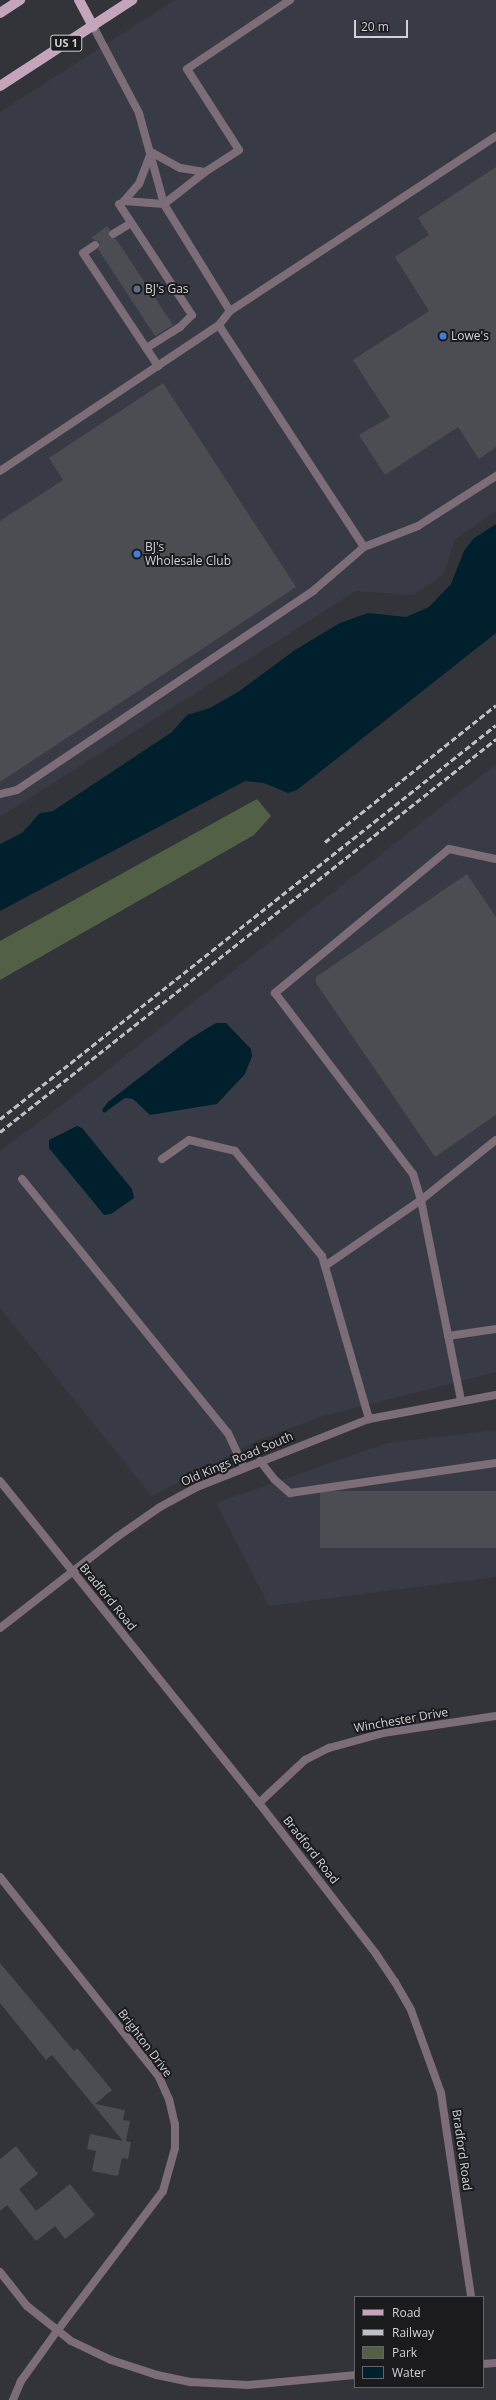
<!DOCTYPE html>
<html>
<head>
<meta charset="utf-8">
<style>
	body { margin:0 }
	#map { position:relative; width:496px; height:2400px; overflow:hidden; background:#323439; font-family:"Open Sans",sans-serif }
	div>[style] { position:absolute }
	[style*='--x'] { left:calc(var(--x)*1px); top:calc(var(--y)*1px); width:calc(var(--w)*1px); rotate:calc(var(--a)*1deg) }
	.built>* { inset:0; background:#383b46 }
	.green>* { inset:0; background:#526145 }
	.water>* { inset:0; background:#01202d }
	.building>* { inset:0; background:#4c4d52; transform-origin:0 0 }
	.service>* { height:8px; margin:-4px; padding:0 4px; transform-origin:4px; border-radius:4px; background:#7c6d78 }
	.minor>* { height:8px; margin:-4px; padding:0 4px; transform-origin:4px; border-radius:4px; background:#7c6d78 }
	.tertiary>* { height:8px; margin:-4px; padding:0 4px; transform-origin:4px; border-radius:4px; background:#7c6d78 }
	.primary>* { height:10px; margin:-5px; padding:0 5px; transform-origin:5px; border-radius:5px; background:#c4a5bb }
	.rail>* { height:3px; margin-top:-1.5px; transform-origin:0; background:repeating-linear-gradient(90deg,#bfc0c4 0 6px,transparent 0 9px) }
	.dots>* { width:11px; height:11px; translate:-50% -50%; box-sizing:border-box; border:2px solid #1b1b1e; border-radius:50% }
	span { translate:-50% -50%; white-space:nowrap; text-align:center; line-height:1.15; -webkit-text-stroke:4px #1b1b1e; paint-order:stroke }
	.shield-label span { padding:1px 3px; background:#1b1b1e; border:1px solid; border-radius:3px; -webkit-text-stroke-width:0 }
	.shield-label { font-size:11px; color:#d0d1d5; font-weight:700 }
	.poi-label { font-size:12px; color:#d0d1d5 }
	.left { translate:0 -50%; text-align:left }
	.street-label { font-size:12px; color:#d0d1d5 }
	.legend { position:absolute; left:354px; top:2296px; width:130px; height:92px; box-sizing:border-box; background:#1b1b1e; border:1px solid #636467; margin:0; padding:5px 7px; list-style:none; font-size:12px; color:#d0d1d5 }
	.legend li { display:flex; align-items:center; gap:8px; height:20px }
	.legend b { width:20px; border:1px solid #636467 }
	.scale { position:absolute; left:354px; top:20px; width:54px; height:18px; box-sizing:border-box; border:2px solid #d0d1d5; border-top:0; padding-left:5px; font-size:12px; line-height:14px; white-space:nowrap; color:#d0d1d5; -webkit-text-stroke:3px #1b1b1e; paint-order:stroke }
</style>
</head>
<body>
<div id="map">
	<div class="built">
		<i style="clip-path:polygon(175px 0,496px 0,496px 511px,455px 539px,444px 574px,414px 595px,356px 591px,0 817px,0 112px)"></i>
		<i style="clip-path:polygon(496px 764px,496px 1372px,320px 1417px,259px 1440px,152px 1496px,0 1308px,0 1151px,73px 1097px)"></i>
		<i style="clip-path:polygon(496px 1430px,496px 1577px,269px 1606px,216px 1503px,387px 1443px)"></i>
	</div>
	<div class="green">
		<i style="clip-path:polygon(257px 799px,271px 816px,254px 835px,0 980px,0 941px)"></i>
	</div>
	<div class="water">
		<i style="clip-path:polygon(496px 524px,496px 633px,297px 790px,288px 793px,264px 783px,245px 781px,0 911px,0 844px,22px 833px,40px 813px,53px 811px,172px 732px,187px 715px,210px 708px,238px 692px,295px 650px,340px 623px,368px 613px,406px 617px,429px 607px,451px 584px,464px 551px,473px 539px)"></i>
		<i style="clip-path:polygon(216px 1023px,226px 1023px,251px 1049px,252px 1056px,245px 1074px,217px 1104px,150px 1115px,133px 1099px,125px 1098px,104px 1113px,102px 1110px,108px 1102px,191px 1038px)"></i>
		<i style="clip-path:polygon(77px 1126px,82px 1128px,132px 1189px,134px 1198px,111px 1214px,104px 1215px,49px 1148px,49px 1140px)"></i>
	</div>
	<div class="building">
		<i style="clip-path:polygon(496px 167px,496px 447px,479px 459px,458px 427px,385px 475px,359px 435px,390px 417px,353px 360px,429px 311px,395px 257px,429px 235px,418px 218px)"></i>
		<i style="clip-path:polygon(107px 226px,110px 229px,109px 237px,116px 239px,173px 325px,155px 336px,98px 249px,100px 242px,91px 238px)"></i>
		<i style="clip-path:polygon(163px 383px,296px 587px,0 782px,0 521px,63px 480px,49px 458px)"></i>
		<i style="clip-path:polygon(467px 874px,496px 917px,496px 1115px,435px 1157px,316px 983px,316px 977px)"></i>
		<i style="left:496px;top:1491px;width:57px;height:176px;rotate:90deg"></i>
		<i style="clip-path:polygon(0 1963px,74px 2051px,77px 2048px,112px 2090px,95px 2104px,125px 2110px,123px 2120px,130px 2121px,126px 2141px,131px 2142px,128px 2159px,122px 2158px,118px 2176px,92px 2171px,96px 2151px,87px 2149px,90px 2134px,123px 2141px,52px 2055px,46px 2060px,0 2003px)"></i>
		<i style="clip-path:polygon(16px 2146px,38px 2174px,19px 2189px,36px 2211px,70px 2184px,95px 2215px,65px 2239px,55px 2226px,36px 2241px,7px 2205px,0 2211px,0 2159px)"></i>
	</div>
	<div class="service">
		<i style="--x:151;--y:152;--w:33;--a:29"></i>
		<i style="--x:180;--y:168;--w:25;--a:9"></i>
		<i style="--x:205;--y:172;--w:52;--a:142"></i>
		<i style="--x:164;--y:204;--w:40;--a:-175.7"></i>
		<i style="--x:124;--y:201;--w:23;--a:-49"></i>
		<i style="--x:139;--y:184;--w:34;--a:-69"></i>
		<i style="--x:205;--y:172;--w:40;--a:-32.9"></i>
		<i style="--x:239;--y:150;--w:96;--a:-122.7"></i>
		<i style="--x:187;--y:69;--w:124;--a:-33.8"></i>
		<i style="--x:119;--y:204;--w:133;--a:56.7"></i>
		<i style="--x:192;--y:315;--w:17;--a:135"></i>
		<i style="--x:180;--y:327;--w:40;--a:148"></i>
		<i style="--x:113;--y:234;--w:21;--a:-31"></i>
		<i style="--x:95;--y:245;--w:14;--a:146"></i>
		<i style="--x:83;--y:253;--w:136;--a:56.4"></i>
		<i style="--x:230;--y:311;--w:318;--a:-33.3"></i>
		<i style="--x:0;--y:471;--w:263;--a:-33.7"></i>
		<i style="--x:219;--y:325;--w:18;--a:-52"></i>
		<i style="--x:230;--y:311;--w:126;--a:-121.7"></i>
		<i style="--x:164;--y:204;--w:94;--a:-105.4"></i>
		<i style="--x:139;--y:113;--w:98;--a:-117.9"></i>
		<i style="--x:364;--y:547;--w:58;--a:-21.3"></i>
		<i style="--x:418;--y:526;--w:93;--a:-32.7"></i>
		<i style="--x:0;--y:794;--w:17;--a:-13"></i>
		<i style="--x:17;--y:790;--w:357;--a:-33.9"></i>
		<i style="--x:313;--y:591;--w:67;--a:-40.8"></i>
		<i style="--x:364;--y:547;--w:265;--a:-123.2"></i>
		<i style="--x:496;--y:859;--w:48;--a:-168"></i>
		<i style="--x:449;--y:849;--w:226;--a:140.4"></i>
		<i style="--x:275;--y:993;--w:228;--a:52.7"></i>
		<i style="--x:413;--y:1174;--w:27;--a:73"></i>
		<i style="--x:421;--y:1200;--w:96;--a:-38.7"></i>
		<i style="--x:162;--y:1159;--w:33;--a:-35"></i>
		<i style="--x:189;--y:1140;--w:47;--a:13.4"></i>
		<i style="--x:235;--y:1151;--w:136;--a:50.4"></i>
		<i style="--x:322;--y:1256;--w:170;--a:73.9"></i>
		<i style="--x:22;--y:1179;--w:327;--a:51"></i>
		<i style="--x:228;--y:1433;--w:38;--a:65"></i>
		<i style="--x:325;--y:1266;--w:116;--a:-34.5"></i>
		<i style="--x:421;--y:1200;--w:205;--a:78.7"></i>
		<i style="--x:448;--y:1336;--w:49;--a:-8.3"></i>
		<i style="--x:260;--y:1461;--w:24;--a:52"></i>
		<i style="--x:275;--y:1480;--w:20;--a:41"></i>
		<i style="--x:290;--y:1493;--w:208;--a:-8.3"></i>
	</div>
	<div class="minor">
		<i style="--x:0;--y:1481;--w:413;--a:51.2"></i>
		<i style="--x:259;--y:1803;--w:191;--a:52.2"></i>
		<i style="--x:376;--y:1954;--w:34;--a:56"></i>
		<i style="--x:395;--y:1982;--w:32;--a:60"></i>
		<i style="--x:411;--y:2010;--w:88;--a:70.1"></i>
		<i style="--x:441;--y:2093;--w:206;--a:81.6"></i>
		<i style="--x:259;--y:1803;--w:63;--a:-43.1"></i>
		<i style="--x:305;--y:1760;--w:27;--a:-27"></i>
		<i style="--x:329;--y:1748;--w:56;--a:-15.5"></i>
		<i style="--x:383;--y:1733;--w:114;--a:-8.6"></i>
		<i style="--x:0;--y:1877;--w:256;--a:51.5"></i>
		<i style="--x:159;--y:2077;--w:24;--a:66"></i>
		<i style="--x:169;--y:2099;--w:26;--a:77"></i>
		<i style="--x:175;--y:2124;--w:24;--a:90"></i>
		<i style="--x:175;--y:2148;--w:45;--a:105.6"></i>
		<i style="--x:163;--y:2191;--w:176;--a:127.1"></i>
		<i style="--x:57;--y:2331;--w:62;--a:125.8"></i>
		<i style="--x:21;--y:2381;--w:21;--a:113"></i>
		<i style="--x:0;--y:2272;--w:43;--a:51.5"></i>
		<i style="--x:27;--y:2306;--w:56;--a:38.5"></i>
		<i style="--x:71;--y:2341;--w:44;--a:25.4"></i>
		<i style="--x:111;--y:2360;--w:48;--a:18.1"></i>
		<i style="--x:157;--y:2375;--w:35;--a:12"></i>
		<i style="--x:191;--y:2382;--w:57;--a:3"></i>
		<i style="--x:248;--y:2385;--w:107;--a:-5.3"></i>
		<i style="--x:483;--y:2364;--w:13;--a:-4"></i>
	</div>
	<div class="tertiary">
		<i style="--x:0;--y:1628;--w:148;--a:-37.9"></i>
		<i style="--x:117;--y:1537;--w:52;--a:-34.9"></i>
		<i style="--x:160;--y:1507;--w:42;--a:-28.4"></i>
		<i style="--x:197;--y:1487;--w:185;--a:-21.6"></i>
		<i style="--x:369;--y:1419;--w:129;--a:-10.7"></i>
	</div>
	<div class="primary">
		<i style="--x:79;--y:0;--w:30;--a:62"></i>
		<i style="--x:0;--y:13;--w:24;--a:-33"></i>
		<i style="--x:0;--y:86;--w:158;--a:-33.1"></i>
	</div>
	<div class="rail">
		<i style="--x:325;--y:842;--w:219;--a:-38.7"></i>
		<i style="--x:0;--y:1119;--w:633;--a:-38.46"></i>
		<i style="--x:0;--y:1132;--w:633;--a:-38.39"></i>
	</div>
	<div class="dots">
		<i style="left:137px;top:289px;background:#5c6f8a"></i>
		<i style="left:443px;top:336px;background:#3f7fe0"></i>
		<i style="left:137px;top:554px;background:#3f7fe0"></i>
	</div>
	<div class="shield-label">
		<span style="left:66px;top:43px">US 1</span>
	</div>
	<div class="poi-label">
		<span class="left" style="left:145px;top:289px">BJ's Gas</span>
		<span class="left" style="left:451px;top:336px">Lowe's</span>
		<span class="left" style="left:145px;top:554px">BJ's<br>Wholesale Club</span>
	</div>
	<div class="street-label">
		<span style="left:237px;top:1459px;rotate:-23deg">Old Kings Road South</span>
		<span style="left:108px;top:1597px;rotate:51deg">Bradford Road</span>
		<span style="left:401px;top:1720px;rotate:-10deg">Winchester Drive</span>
		<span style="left:311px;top:1850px;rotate:52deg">Bradford Road</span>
		<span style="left:145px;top:2043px;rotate:53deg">Brighton Drive</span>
		<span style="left:462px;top:2150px;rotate:82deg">Bradford Road</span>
	</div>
	<ul class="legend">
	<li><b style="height:5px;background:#c4a5bb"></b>Road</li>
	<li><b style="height:5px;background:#bfc0c4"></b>Railway</li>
	<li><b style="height:11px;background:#526145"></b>Park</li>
	<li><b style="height:11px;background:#01202d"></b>Water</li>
	</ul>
	<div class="scale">20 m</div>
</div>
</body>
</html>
